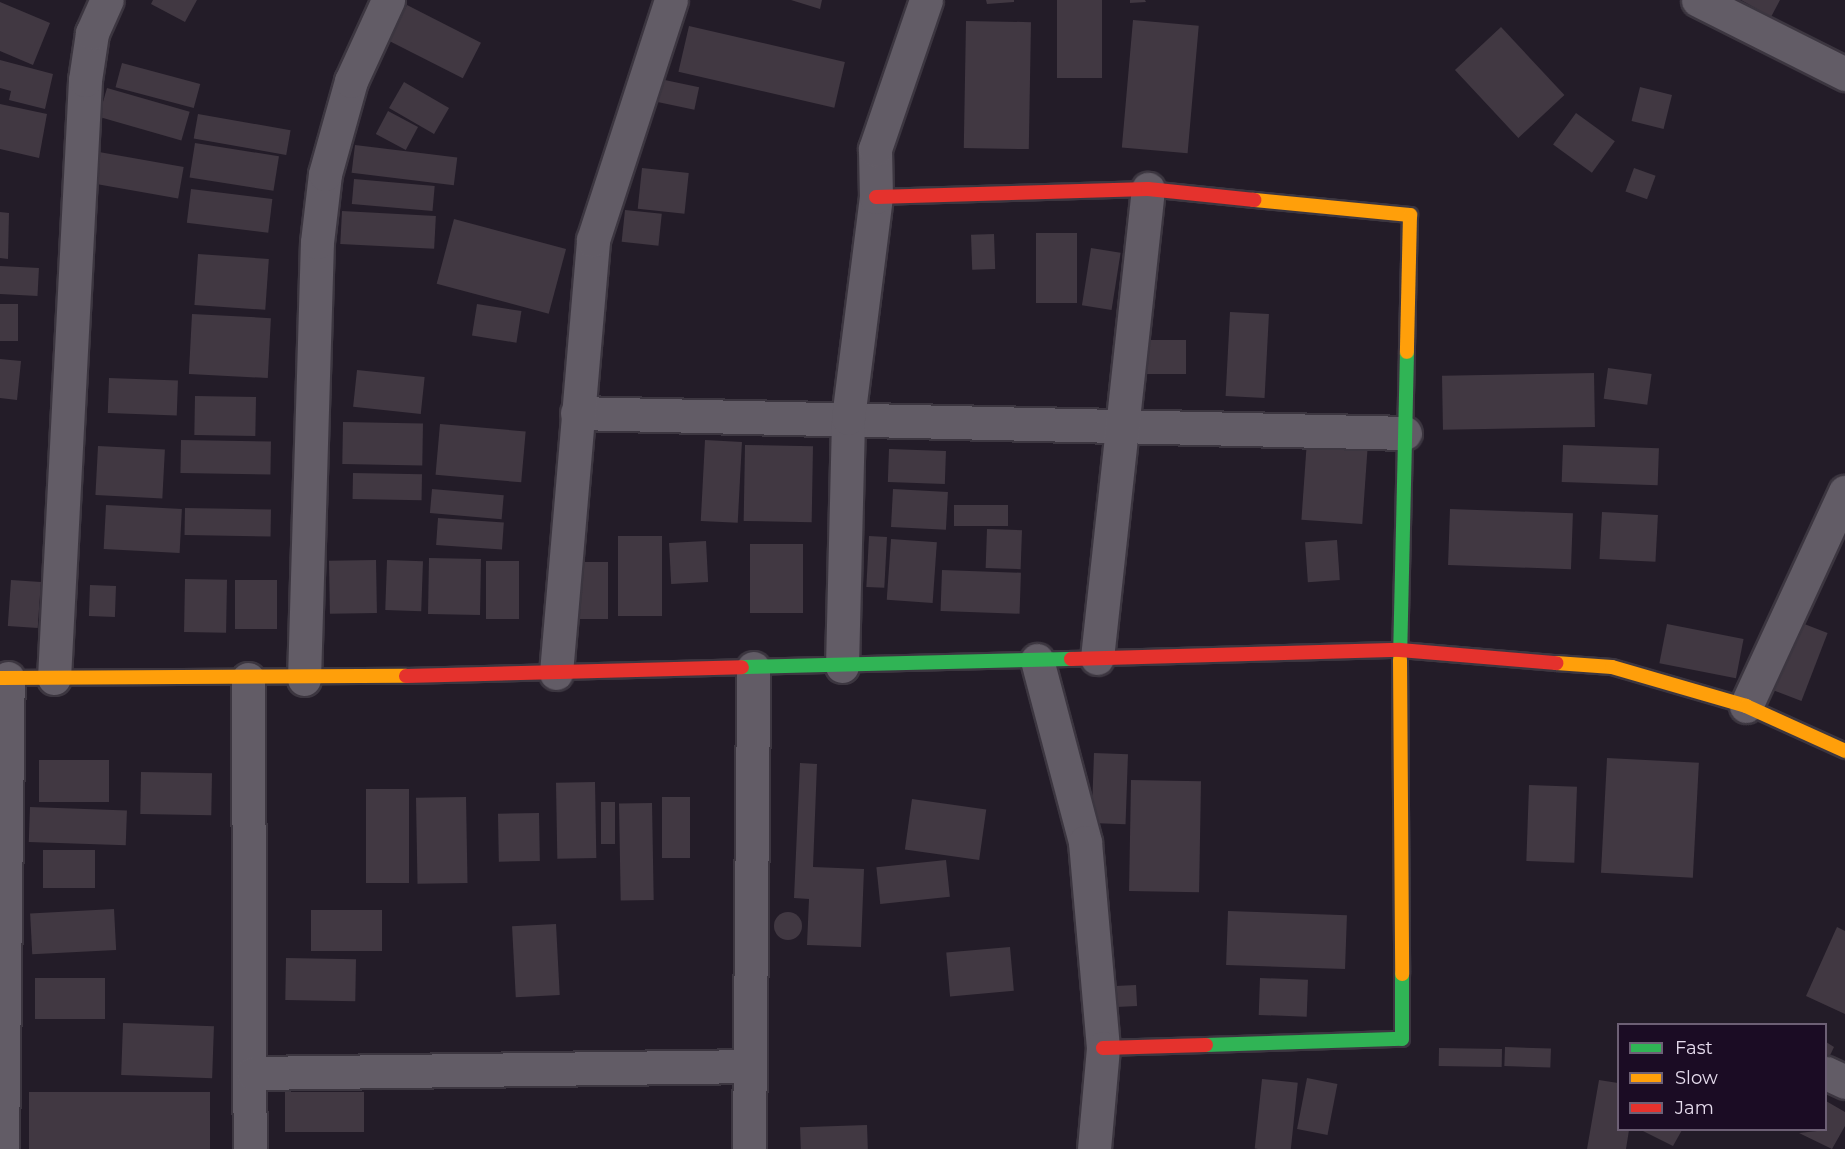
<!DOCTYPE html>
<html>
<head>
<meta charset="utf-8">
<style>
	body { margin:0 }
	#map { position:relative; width:1845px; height:1149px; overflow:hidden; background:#231c28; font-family:Montserrat,sans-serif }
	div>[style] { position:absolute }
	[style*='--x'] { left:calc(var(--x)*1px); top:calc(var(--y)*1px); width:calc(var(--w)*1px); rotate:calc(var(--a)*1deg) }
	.building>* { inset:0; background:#413842; transform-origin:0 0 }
	.round { border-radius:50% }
	.roads { filter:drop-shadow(2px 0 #3c3640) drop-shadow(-2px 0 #3c3640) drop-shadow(0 2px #3c3640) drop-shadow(0 -2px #3c3640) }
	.street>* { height:33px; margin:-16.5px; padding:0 16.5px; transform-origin:16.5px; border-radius:16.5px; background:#625c66 }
	.fast>* { height:14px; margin:-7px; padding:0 7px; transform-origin:7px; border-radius:7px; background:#30b455 }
	.slow>* { height:14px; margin:-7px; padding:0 7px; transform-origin:7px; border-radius:7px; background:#ff9f0a }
	.jam>* { height:14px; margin:-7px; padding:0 7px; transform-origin:7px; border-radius:7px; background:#e5322d }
	span { translate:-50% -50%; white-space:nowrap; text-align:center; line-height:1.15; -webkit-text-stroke:6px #1b0c24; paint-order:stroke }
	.legend { position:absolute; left:1617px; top:1023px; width:210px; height:108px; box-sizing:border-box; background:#1b0c24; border:2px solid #6d6075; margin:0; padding:8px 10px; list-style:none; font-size:18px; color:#e7ddee }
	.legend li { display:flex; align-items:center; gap:12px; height:30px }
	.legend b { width:30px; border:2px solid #6d6075 }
</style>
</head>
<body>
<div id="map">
	<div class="building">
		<i style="clip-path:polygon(153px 0,197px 0,185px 22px,151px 4px)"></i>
		<i style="clip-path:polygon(791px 0,822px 0,820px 9px)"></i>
		<i style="clip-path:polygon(986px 0,1014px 0,1014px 2px,987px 4px)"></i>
		<i style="left:1057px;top:0;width:45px;height:78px"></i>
		<i style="clip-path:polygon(1130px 0,1145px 0,1146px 2px,1130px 3px)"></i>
		<i style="clip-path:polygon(1741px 0,1780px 0,1771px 17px)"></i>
		<i style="clip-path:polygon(0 2px,50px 23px,33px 65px,0 51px)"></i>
		<i style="left:407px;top:5px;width:83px;height:40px;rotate:27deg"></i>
		<i style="left:1133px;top:20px;width:66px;height:128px;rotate:5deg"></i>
		<i style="left:966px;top:21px;width:65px;height:127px;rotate:1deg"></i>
		<i style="left:689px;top:26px;width:160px;height:47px;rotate:13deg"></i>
		<i style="left:1501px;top:27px;width:93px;height:63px;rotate:47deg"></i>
		<i style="clip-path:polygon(0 60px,53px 74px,45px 109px,9px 100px,11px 91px,0 88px)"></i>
		<i style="left:122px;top:63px;width:81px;height:25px;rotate:15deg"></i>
		<i style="left:660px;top:79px;width:40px;height:23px;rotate:12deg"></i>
		<i style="left:404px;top:82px;width:52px;height:30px;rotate:30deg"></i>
		<i style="left:1640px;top:87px;width:33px;height:35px;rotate:14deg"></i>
		<i style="left:107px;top:88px;width:86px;height:30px;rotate:16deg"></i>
		<i style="clip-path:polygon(0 104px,47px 114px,39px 158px,0 149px)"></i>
		<i style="left:388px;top:111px;width:34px;height:26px;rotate:28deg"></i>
		<i style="left:1576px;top:113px;width:48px;height:39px;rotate:36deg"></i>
		<i style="left:198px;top:114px;width:94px;height:25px;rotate:10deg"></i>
		<i style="left:195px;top:143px;width:85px;height:35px;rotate:9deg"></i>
		<i style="left:355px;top:145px;width:103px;height:28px;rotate:7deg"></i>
		<i style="left:99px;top:152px;width:86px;height:32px;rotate:10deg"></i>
		<i style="left:642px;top:168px;width:47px;height:41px;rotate:6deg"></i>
		<i style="left:1634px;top:168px;width:23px;height:25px;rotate:20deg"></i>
		<i style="left:354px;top:179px;width:81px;height:25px;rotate:5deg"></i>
		<i style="left:191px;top:189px;width:82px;height:34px;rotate:7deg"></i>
		<i style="left:625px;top:210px;width:37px;height:32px;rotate:6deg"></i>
		<i style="left:342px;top:211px;width:94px;height:33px;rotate:3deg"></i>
		<i style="clip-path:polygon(0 212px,9px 213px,8px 259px,0 258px)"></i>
		<i style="left:454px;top:219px;width:116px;height:67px;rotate:15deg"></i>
		<i style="left:1036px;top:233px;width:41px;height:70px"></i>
		<i style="left:994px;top:234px;width:35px;height:23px;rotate:88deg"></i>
		<i style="left:1091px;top:248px;width:30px;height:58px;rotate:9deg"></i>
		<i style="left:198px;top:254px;width:71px;height:51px;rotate:4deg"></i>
		<i style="left:0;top:266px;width:39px;height:28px;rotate:3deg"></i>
		<i style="left:0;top:304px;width:18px;height:37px"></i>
		<i style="left:477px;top:304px;width:45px;height:32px;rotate:9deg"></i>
		<i style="left:1230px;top:312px;width:39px;height:84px;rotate:3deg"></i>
		<i style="left:192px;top:314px;width:79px;height:60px;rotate:3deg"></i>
		<i style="left:1142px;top:340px;width:44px;height:34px"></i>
		<i style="clip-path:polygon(0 359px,21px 361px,17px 400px,0 398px)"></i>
		<i style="left:1608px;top:368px;width:44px;height:31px;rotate:8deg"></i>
		<i style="left:357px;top:370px;width:68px;height:37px;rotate:6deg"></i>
		<i style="left:1594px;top:373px;width:54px;height:152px;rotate:89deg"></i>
		<i style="left:109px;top:378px;width:69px;height:35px;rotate:2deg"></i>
		<i style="left:195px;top:396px;width:61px;height:39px;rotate:1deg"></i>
		<i style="left:343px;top:422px;width:80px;height:42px;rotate:1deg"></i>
		<i style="left:440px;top:424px;width:86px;height:51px;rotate:5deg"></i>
		<i style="left:181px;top:440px;width:90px;height:33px;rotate:1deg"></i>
		<i style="left:705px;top:440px;width:37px;height:81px;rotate:3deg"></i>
		<i style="left:1307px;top:440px;width:61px;height:80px;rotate:4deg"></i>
		<i style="left:745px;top:445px;width:68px;height:76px;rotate:1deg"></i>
		<i style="left:1563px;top:445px;width:96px;height:37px;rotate:2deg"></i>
		<i style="left:98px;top:446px;width:67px;height:49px;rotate:3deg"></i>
		<i style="left:889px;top:449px;width:57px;height:33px;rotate:2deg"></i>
		<i style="left:353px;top:473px;width:69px;height:26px;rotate:1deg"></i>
		<i style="left:432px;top:489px;width:72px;height:24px;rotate:5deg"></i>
		<i style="left:893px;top:489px;width:55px;height:38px;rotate:3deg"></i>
		<i style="left:106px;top:505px;width:76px;height:44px;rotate:3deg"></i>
		<i style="left:1008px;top:505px;width:21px;height:54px;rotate:90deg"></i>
		<i style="left:185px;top:508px;width:86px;height:27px;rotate:1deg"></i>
		<i style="left:1450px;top:509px;width:123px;height:56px;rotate:2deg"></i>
		<i style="left:1602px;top:512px;width:56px;height:47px;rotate:3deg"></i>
		<i style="left:438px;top:518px;width:66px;height:27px;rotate:4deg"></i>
		<i style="left:987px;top:529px;width:35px;height:39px;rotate:2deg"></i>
		<i style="left:618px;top:536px;width:44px;height:80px"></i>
		<i style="left:869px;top:536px;width:18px;height:51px;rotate:3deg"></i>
		<i style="left:891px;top:539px;width:46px;height:61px;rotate:4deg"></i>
		<i style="left:1337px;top:540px;width:40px;height:32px;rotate:86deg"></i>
		<i style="left:706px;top:541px;width:41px;height:37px;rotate:87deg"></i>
		<i style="left:750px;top:544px;width:53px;height:69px"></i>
		<i style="left:429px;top:558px;width:52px;height:56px;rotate:1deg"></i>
		<i style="left:376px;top:560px;width:53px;height:47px;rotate:89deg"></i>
		<i style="left:387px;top:560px;width:36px;height:50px;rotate:2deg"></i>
		<i style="left:486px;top:561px;width:33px;height:58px"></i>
		<i style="left:574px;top:562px;width:34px;height:57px"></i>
		<i style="left:942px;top:570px;width:79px;height:41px;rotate:2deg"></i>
		<i style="left:185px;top:579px;width:42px;height:53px;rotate:1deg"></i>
		<i style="left:11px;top:580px;width:30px;height:46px;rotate:4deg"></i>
		<i style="left:235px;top:580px;width:42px;height:49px"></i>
		<i style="left:90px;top:585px;width:26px;height:31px;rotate:2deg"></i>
		<i style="left:1794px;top:620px;width:36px;height:73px;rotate:21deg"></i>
		<i style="left:1667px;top:624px;width:78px;height:40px;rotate:11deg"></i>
		<i style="left:1094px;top:753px;width:34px;height:70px;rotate:2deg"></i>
		<i style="left:1607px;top:758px;width:92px;height:115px;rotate:3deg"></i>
		<i style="left:39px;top:760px;width:70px;height:42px"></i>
		<i style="clip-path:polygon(800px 763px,817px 764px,813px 867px,864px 869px,861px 947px,807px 945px,809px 899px,794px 898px)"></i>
		<i style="left:141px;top:772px;width:71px;height:42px;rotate:1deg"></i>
		<i style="left:1131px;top:780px;width:70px;height:111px;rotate:1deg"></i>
		<i style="left:595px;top:782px;width:76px;height:39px;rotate:89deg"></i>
		<i style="left:1529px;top:785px;width:48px;height:76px;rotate:2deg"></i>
		<i style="left:366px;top:789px;width:43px;height:94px"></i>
		<i style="left:466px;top:797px;width:86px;height:50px;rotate:89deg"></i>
		<i style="left:662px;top:797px;width:28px;height:61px"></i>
		<i style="left:912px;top:799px;width:75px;height:51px;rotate:8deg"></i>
		<i style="left:601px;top:802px;width:14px;height:42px"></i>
		<i style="left:652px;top:803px;width:97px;height:33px;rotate:89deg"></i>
		<i style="left:30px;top:807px;width:97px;height:35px;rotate:2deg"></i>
		<i style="left:539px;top:813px;width:48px;height:41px;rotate:89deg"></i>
		<i style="left:95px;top:850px;width:38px;height:52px;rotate:90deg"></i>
		<i style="left:946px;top:860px;width:37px;height:70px;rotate:84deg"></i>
		<i style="left:114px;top:909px;width:41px;height:84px;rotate:87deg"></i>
		<i style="left:311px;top:910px;width:71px;height:41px"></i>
		<i style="left:1228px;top:911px;width:119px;height:54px;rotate:2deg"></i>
		<i class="round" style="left:774px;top:912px;width:28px;height:28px"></i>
		<i style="left:556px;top:924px;width:71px;height:44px;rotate:87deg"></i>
		<i style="clip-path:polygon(1837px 927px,1845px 931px,1845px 1014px,1806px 996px)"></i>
		<i style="left:1010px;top:947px;width:44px;height:64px;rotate:85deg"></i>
		<i style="left:286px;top:958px;width:70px;height:42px;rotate:1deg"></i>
		<i style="left:35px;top:978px;width:70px;height:41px"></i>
		<i style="left:1260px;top:978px;width:48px;height:37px;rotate:2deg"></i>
		<i style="left:1136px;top:985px;width:21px;height:21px;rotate:87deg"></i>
		<i style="left:123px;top:1023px;width:91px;height:52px;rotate:2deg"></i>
		<i style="clip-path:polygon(1826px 1042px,1834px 1047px,1826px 1064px)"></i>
		<i style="left:1505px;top:1047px;width:46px;height:19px;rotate:2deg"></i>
		<i style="left:1439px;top:1048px;width:63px;height:18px;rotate:1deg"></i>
		<i style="left:1307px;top:1078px;width:31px;height:52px;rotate:11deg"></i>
		<i style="left:1262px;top:1079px;width:36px;height:70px;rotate:6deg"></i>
		<i style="clip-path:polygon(1599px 1080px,1618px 1083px,1618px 1130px,1629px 1130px,1626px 1149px,1587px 1149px)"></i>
		<i style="left:29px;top:1092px;width:181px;height:57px"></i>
		<i style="left:285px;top:1092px;width:79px;height:40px"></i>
		<i style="clip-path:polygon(1826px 1101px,1845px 1112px,1845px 1126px,1832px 1149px,1799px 1133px,1826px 1130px)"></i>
		<i style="left:867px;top:1125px;width:24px;height:67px;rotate:88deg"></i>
		<i style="clip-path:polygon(1641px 1130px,1682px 1130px,1673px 1146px)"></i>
	</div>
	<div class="roads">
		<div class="street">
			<i style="--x:1698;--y:0;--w:165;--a:26.7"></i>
			<i style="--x:577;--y:413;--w:828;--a:1.38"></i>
			<i style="--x:1097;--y:658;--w:472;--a:-83.8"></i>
			<i style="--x:1037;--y:660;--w:188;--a:75.2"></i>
			<i style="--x:1085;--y:842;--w:207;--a:85"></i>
			<i style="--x:1103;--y:1048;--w:101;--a:95.1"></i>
			<i style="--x:842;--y:666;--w:248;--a:-88.6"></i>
			<i style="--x:848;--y:418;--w:223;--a:-82.8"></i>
			<i style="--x:876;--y:197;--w:48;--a:-91.2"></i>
			<i style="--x:875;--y:149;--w:157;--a:-71.1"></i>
			<i style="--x:556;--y:673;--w:435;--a:-85.1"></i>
			<i style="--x:593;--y:240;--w:252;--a:-72"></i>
			<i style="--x:54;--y:678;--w:599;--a:-87.03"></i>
			<i style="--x:85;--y:80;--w:48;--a:-81.5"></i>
			<i style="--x:92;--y:33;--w:36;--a:-66"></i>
			<i style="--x:248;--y:679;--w:470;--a:89.8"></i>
			<i style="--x:304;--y:679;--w:437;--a:-88.3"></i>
			<i style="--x:317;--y:242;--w:68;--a:-83.3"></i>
			<i style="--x:325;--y:174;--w:97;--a:-74.4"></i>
			<i style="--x:351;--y:81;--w:89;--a:-65.4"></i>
			<i style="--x:1746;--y:706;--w:236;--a:-65.2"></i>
			<i style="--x:253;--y:1073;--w:496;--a:-0.8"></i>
			<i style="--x:1826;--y:1073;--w:21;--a:25"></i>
			<i style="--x:2;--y:1149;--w:471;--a:-89.3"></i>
			<i style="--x:749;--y:1149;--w:481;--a:-89.5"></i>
		</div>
		<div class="fast">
			<i style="--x:1400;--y:660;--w:308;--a:-88.7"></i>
			<i style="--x:742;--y:667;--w:329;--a:-1.4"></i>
			<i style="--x:1206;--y:1045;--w:196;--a:-1.8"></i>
			<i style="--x:1402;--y:1039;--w:65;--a:-90"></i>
		</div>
		<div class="slow">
			<i style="--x:1254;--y:200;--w:157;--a:5.5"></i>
			<i style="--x:1410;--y:215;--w:137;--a:91.3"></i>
			<i style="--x:1400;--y:660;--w:314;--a:89.6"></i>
			<i style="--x:1556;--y:663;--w:56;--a:4.1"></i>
			<i style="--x:1612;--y:667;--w:140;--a:16.2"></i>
			<i style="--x:1746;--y:706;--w:109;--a:24.4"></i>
			<i style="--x:0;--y:678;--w:406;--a:-0.3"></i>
		</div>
		<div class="jam">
			<i style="--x:876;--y:197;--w:272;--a:-1.7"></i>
			<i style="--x:1148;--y:189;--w:107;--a:5.9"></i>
			<i style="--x:1071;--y:659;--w:329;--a:-1.6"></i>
			<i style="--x:1400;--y:650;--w:157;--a:4.8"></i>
			<i style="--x:406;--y:676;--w:336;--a:-1.5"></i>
			<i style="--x:1103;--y:1048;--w:103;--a:-1.7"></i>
		</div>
	</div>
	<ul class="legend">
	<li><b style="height:8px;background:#30b455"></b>Fast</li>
	<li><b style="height:8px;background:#ff9f0a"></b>Slow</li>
	<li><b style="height:8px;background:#e5322d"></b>Jam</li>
	</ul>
</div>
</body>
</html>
